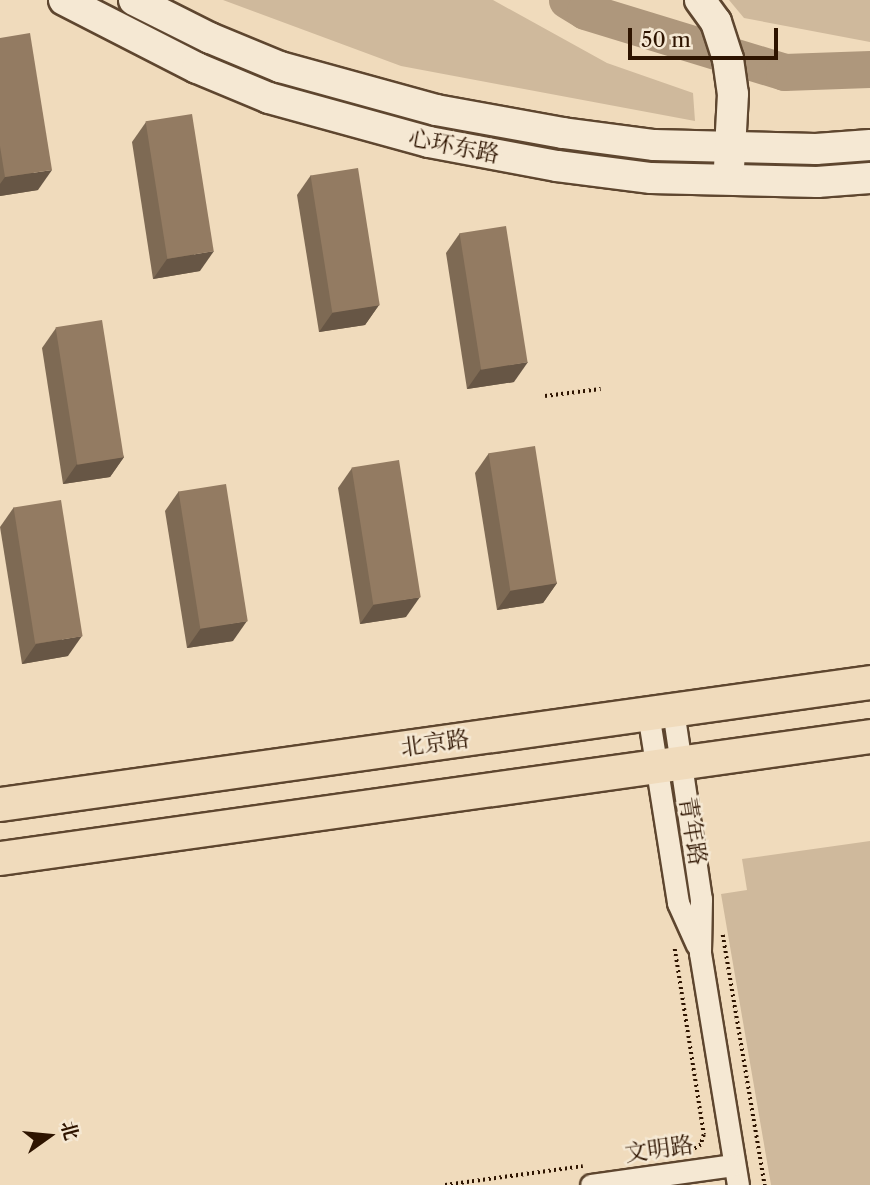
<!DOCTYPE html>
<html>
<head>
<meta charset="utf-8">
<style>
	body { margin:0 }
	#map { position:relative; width:870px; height:1185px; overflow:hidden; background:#f0dbbc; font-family:"Libre Caslon Text","Noto Serif SC",serif }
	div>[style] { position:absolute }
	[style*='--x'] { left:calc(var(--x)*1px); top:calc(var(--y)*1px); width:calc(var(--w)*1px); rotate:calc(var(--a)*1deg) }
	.green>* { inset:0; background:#cfb99c }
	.river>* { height:37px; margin:-18.5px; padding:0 18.5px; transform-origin:18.5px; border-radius:18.5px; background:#ae977c }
	.path>* { height:3.5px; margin-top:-1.75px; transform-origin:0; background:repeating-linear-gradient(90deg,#2e1400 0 2px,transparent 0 5.5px) }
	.roads { filter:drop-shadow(2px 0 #5e462f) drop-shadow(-2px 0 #5e462f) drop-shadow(0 2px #5e462f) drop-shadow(0 -2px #5e462f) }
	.street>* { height:21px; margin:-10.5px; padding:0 10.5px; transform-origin:10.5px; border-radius:10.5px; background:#f5e8d3 }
	.secondary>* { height:30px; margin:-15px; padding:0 15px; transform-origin:15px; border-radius:15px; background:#f5e8d3 }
	.primary>* { height:33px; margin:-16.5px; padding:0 16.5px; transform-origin:16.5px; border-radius:16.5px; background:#f0dbbc }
	.wall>* { inset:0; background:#7e6a54 }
	.shaded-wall>* { inset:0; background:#675645 }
	.building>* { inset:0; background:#937b62; transform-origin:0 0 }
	span { translate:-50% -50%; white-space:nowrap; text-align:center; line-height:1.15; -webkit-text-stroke:5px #f5e8d3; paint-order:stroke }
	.street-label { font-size:23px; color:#2e1400 }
	.north { position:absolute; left:14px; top:1101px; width:70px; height:70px; -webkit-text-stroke:5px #f5e8d3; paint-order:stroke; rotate:75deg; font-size:19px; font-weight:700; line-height:28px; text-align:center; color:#2e1400 }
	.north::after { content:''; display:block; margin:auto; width:24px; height:32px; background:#2e1400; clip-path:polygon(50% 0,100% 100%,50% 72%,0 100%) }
	.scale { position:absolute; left:628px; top:28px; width:150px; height:32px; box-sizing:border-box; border:4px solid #2e1400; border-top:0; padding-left:9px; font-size:21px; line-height:24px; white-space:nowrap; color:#2e1400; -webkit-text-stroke:5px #f5e8d3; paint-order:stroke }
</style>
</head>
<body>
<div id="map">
	<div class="green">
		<i style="clip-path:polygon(223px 0,493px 0,607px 63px,693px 93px,695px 121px,401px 66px)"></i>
		<i style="clip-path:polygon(729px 0,870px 0,870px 42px,744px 18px)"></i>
		<i style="clip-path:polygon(870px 841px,870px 1185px,771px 1185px,721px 894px,747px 890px,742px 859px)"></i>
	</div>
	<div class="river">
		<i style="--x:567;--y:0;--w:21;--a:31"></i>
		<i style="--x:585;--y:11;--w:208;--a:17"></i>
		<i style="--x:784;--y:72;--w:86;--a:-2"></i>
	</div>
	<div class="path">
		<i style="--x:545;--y:396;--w:56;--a:-7.1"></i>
		<i style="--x:723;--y:935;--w:254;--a:80.5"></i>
		<i style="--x:675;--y:949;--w:188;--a:81.1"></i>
		<i style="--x:704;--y:1135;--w:10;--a:107"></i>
		<i style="--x:701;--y:1145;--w:8;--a:150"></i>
		<i style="--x:445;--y:1185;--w:139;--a:-7.8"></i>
	</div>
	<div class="roads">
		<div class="street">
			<i style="--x:673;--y:710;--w:191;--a:81.6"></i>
			<i style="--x:701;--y:899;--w:54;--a:91.1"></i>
			<i style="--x:700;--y:953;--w:235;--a:80.7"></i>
			<i style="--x:648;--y:713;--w:192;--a:81"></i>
			<i style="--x:678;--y:903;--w:46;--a:65.7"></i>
			<i style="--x:591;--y:1185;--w:144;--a:-8"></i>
		</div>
		<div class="secondary">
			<i style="--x:64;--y:0;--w:149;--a:27.1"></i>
			<i style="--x:197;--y:68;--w:78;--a:22.6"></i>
			<i style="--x:269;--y:98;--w:166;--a:15.4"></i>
			<i style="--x:429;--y:142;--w:130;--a:10.6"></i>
			<i style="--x:557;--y:166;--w:95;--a:7.3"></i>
			<i style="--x:651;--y:178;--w:166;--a:1.4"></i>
			<i style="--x:817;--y:182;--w:53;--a:-4.3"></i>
			<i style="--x:134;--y:0;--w:85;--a:26.6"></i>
			<i style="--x:210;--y:38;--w:76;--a:22.5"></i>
			<i style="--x:280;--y:67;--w:162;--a:15.4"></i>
			<i style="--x:436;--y:110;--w:129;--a:10.3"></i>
			<i style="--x:563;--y:133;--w:92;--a:7.5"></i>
			<i style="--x:654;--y:145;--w:162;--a:1.4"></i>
			<i style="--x:816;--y:149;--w:54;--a:-4.2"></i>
			<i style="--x:700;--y:0;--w:27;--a:54"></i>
			<i style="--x:716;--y:22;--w:39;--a:72"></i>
			<i style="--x:728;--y:59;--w:35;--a:82"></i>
			<i style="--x:733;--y:94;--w:73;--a:93.1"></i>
		</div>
		<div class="primary">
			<i style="--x:0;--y:804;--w:879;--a:-7.98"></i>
			<i style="--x:0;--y:858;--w:879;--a:-7.98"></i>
		</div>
	</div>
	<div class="wall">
		<i style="clip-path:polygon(0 38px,38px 190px,0 196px)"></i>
		<i style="clip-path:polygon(146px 122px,200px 271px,153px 279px,132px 142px)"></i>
		<i style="clip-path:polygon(311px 175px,379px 305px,365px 325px,319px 332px,297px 195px)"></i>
		<i style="clip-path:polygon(460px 233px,514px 382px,467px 389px,446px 253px)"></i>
		<i style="clip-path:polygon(56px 328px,124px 457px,110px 477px,63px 484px,42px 348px)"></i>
		<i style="clip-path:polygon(489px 453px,557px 583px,543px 603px,497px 610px,475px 473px)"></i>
		<i style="clip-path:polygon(352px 468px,406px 617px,360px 624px,338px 488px)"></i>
		<i style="clip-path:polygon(179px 491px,233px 641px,187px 648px,165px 511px)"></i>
		<i style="clip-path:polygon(14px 507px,68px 656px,22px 664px,0 527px)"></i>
	</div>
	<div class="shaded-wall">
		<i style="clip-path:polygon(52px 170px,38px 190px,0 196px,0 184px,5px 177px)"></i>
		<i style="clip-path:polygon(214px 251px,200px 271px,153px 279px,167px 259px)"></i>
		<i style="clip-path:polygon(379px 305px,365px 325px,319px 332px,333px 312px)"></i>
		<i style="clip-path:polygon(528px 362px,514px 382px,467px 389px,481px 369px)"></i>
		<i style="clip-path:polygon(124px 457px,110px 477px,63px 484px,77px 464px)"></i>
		<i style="clip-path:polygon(557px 583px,543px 603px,497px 610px,511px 590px)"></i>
		<i style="clip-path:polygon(420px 597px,406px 617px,360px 624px,374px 604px)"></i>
		<i style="clip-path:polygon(247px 621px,233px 641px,187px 648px,201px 628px)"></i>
		<i style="clip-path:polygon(82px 636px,68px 656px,22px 664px,36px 644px)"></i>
	</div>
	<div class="building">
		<i style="clip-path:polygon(30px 33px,52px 170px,5px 177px,0 146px,0 38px)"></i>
		<i style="left:192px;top:114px;width:139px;height:47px;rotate:81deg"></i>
		<i style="left:358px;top:168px;width:139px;height:48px;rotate:81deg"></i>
		<i style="left:506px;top:226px;width:138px;height:47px;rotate:81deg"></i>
		<i style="left:102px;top:320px;width:139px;height:47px;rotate:81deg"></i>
		<i style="left:535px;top:446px;width:139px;height:47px;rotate:81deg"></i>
		<i style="left:399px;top:460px;width:139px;height:48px;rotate:81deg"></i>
		<i style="left:226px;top:484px;width:139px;height:48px;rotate:81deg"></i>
		<i style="left:61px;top:500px;width:138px;height:48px;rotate:81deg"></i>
	</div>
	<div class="street-label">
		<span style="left:454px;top:146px;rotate:11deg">心环东路</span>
		<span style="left:435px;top:743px;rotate:-8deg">北京路</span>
		<span style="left:693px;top:831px;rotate:81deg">青年路</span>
		<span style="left:659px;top:1149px;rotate:-8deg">文明路</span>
	</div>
	<div class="north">北</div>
	<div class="scale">50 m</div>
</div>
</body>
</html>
